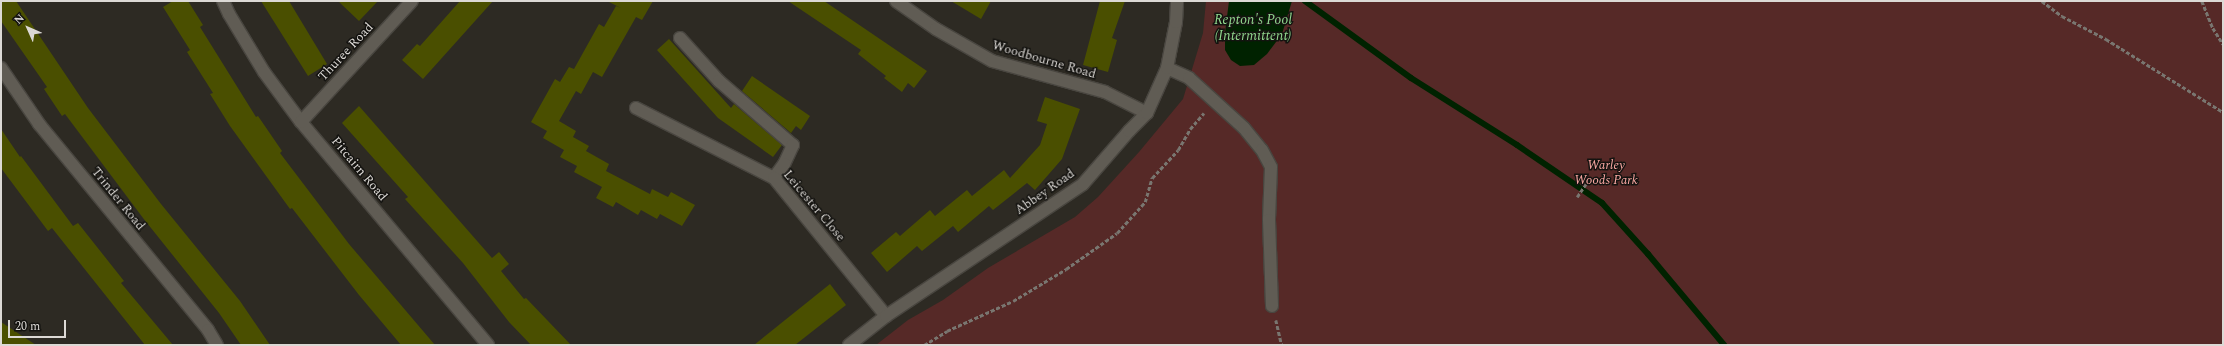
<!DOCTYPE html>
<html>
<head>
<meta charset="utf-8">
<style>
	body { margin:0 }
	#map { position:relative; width:2224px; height:346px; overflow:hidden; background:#2d2a23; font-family:Spectral,serif }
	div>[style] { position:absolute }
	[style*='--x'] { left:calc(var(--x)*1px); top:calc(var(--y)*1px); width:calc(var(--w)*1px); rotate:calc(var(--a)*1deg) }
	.green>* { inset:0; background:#562927 }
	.water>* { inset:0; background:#020 }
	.stream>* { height:6px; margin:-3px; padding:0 3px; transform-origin:3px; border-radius:3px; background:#020 }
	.building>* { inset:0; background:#4a4f00 }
	.path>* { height:2.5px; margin-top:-1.25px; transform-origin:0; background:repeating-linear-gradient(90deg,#797670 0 4px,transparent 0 6px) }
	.roads { filter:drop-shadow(1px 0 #494640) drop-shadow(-1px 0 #494640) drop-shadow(0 1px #494640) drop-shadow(0 -1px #494640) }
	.minor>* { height:12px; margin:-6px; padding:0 6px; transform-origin:6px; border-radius:6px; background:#605c54 }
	span { translate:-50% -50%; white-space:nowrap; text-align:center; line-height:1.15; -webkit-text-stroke:3px #141310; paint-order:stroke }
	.street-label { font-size:13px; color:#dcd9d5 }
	.park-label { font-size:13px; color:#faa8a3; font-style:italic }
	.water-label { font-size:14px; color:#90d68d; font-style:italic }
	.frame { position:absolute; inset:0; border:2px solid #dcd9d5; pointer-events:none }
	.north { position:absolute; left:8px; top:8px; width:40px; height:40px; -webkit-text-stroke:3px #141310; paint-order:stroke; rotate:315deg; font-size:11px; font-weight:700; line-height:16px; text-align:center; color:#dcd9d5 }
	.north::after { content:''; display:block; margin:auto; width:14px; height:18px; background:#dcd9d5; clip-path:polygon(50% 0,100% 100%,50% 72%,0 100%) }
	.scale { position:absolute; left:8px; top:320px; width:58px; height:18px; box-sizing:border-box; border:2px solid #dcd9d5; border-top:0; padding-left:5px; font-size:12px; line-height:14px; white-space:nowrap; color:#dcd9d5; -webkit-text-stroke:3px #141310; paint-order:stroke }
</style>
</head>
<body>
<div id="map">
	<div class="green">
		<i style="clip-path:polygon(1206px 1px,2223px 1px,2223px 345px,876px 345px,908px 320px,943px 300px,988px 268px,1075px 217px,1098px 197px,1139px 152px,1183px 99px,1203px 33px)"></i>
	</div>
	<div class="water">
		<i style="clip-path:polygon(1229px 1px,1292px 1px,1282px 34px,1267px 54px,1254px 65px,1240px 66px,1231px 60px,1225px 50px,1225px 33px)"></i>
	</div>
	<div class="stream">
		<i style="--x:1305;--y:1;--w:131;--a:36"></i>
		<i style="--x:1411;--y:78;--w:125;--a:32.3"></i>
		<i style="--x:1517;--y:145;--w:103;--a:34.3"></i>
		<i style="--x:1602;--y:203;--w:69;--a:48"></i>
		<i style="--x:1648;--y:254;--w:119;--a:50.1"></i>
	</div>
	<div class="building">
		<i style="clip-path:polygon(1px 1px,16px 1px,88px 108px,161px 204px,240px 301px,270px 345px,241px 345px,219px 313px,143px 218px,65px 114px,62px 116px,44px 89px,47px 87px,1px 21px)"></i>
		<i style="clip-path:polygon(173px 1px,188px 1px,203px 25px,200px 27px,256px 117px,258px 116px,282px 151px,280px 153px,349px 244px,435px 345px,401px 345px,359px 295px,292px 208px,290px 209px,230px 126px,210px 94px,213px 93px,187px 52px,190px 50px,163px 7px)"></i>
		<i style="clip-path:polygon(261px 1px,289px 1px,327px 64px,308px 76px)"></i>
		<i style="clip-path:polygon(338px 1px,378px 1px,359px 21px)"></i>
		<i style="clip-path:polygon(460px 1px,493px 1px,423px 79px,402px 60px,417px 44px,420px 46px)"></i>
		<i style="clip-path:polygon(607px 1px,653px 1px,642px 20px,636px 17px,602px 77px,593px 72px,581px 94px,576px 91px,559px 121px,576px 131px,573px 137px,589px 146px,586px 151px,609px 164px,606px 171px,650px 194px,652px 189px,668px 197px,671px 192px,695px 205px,682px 226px,660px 214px,657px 219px,641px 210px,638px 215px,616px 202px,613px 207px,596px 198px,602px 187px,574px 172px,577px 166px,560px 157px,564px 150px,543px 138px,547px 131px,531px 122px,555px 79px,560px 82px,569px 67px,574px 69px,599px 24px,604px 27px,616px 6px,621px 8px)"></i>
		<i style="clip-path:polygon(788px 1px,824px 1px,927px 71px,914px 88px,908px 83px,902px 92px,884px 78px,886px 76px,858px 54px,861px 50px)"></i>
		<i style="clip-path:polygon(951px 1px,991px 1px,981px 19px)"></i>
		<i style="clip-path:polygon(1100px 1px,1125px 1px,1112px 38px,1117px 40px,1108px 72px,1083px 65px)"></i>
		<i style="clip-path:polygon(669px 39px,731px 108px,734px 104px,782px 145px,773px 157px,718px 118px,657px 50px)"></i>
		<i style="clip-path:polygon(752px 76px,810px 116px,801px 130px,796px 126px,791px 133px,742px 91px)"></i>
		<i style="clip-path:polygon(1045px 97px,1080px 109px,1062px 159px,1035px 190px,1027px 183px,993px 210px,989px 206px,958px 232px,953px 226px,922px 251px,917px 246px,887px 272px,871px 253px,896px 232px,900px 236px,930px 210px,935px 216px,967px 190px,972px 196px,1004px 170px,1010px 178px,1040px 145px,1047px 124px,1037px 121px)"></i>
		<i style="clip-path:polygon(359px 106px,492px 258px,499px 252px,509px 264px,501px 271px,524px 299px,526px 298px,571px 345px,531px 345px,509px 322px,463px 263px,405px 199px,408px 197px,342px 123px)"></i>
		<i style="clip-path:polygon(1px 129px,20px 157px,21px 156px,73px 226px,78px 223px,124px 281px,121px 283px,173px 345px,145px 345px,52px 228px,48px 231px,1px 168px)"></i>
		<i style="clip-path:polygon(830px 284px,846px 305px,795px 345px,754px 345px)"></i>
		<i style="clip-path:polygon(1px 322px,36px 345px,1px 345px)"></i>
	</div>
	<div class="path">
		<i style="--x:2042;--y:1;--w:25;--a:37"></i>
		<i style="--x:2062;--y:16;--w:50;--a:27.6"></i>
		<i style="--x:2106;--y:39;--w:138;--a:32"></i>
		<i style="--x:2202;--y:1;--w:29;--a:68"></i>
		<i style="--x:2213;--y:28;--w:19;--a:58"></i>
		<i style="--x:1577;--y:197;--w:18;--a:-56"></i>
		<i style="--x:1276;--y:320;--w:26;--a:77"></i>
		<i style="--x:924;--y:345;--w:27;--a:-31"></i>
		<i style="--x:947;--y:331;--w:72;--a:-24.4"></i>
		<i style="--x:1013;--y:301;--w:62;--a:-31.1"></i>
		<i style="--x:1066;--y:269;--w:62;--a:-35.2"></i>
		<i style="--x:1117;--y:233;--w:42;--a:-47.9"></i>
		<i style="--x:1145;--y:202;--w:25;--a:-74"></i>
		<i style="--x:1152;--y:178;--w:38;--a:-47"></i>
		<i style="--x:1178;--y:150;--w:24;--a:-60"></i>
		<i style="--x:1190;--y:129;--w:21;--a:-49"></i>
	</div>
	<div class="roads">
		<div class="minor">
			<i style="--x:223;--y:1;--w:14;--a:65"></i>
			<i style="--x:229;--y:14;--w:68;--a:58.9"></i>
			<i style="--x:264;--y:72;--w:62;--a:53.5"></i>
			<i style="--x:301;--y:122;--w:291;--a:50"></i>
			<i style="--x:896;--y:1;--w:49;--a:35"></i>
			<i style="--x:936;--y:29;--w:64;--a:29.7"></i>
			<i style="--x:992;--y:61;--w:117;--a:15.3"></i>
			<i style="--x:1105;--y:92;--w:47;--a:26.6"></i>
			<i style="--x:680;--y:38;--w:58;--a:47.8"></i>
			<i style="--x:719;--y:81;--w:98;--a:40.9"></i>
			<i style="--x:793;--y:145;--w:21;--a:115"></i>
			<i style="--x:784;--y:164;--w:17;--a:126"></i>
			<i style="--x:1;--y:68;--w:68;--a:55.8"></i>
			<i style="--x:39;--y:124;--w:266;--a:50.6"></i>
			<i style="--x:208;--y:330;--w:17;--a:59"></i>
			<i style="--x:1167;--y:68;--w:24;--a:24"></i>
			<i style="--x:1189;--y:78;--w:74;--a:42.3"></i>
			<i style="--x:1244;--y:128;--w:28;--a:51"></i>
			<i style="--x:1262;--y:150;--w:19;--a:62"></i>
			<i style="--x:1271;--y:167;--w:53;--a:92.2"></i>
			<i style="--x:1269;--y:220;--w:86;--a:88"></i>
			<i style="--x:636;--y:108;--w:155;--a:26.9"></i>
			<i style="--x:774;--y:178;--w:178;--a:50.9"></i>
			<i style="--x:301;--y:122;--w:164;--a:-47.5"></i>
			<i style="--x:849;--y:345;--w:47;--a:-38.1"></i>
			<i style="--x:886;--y:316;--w:237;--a:-33.8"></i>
			<i style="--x:1083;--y:184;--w:70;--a:-49"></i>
			<i style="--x:1129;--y:131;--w:25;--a:-45"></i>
			<i style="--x:1147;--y:113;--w:49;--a:-66"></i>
			<i style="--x:1167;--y:68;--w:47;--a:-78.9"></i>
			<i style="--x:1176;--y:22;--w:21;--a:-87"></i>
		</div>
	</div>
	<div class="street-label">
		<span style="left:346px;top:52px;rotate:-47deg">Thuree Road</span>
		<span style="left:1044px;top:60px;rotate:16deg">Woodbourne Road</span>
		<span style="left:359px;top:169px;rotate:50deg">Pitcairn Road</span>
		<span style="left:1045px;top:192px;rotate:-35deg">Abbey Road</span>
		<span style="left:118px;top:199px;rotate:51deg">Trinder Road</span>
		<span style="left:814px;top:206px;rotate:50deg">Leicester Close</span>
	</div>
	<div class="park-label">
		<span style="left:1606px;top:173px">Warley<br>Woods Park</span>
	</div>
	<div class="water-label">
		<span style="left:1253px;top:28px">Repton's Pool<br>(Intermittent)</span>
	</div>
	<div class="frame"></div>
	<div class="north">N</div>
	<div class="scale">20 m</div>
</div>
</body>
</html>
